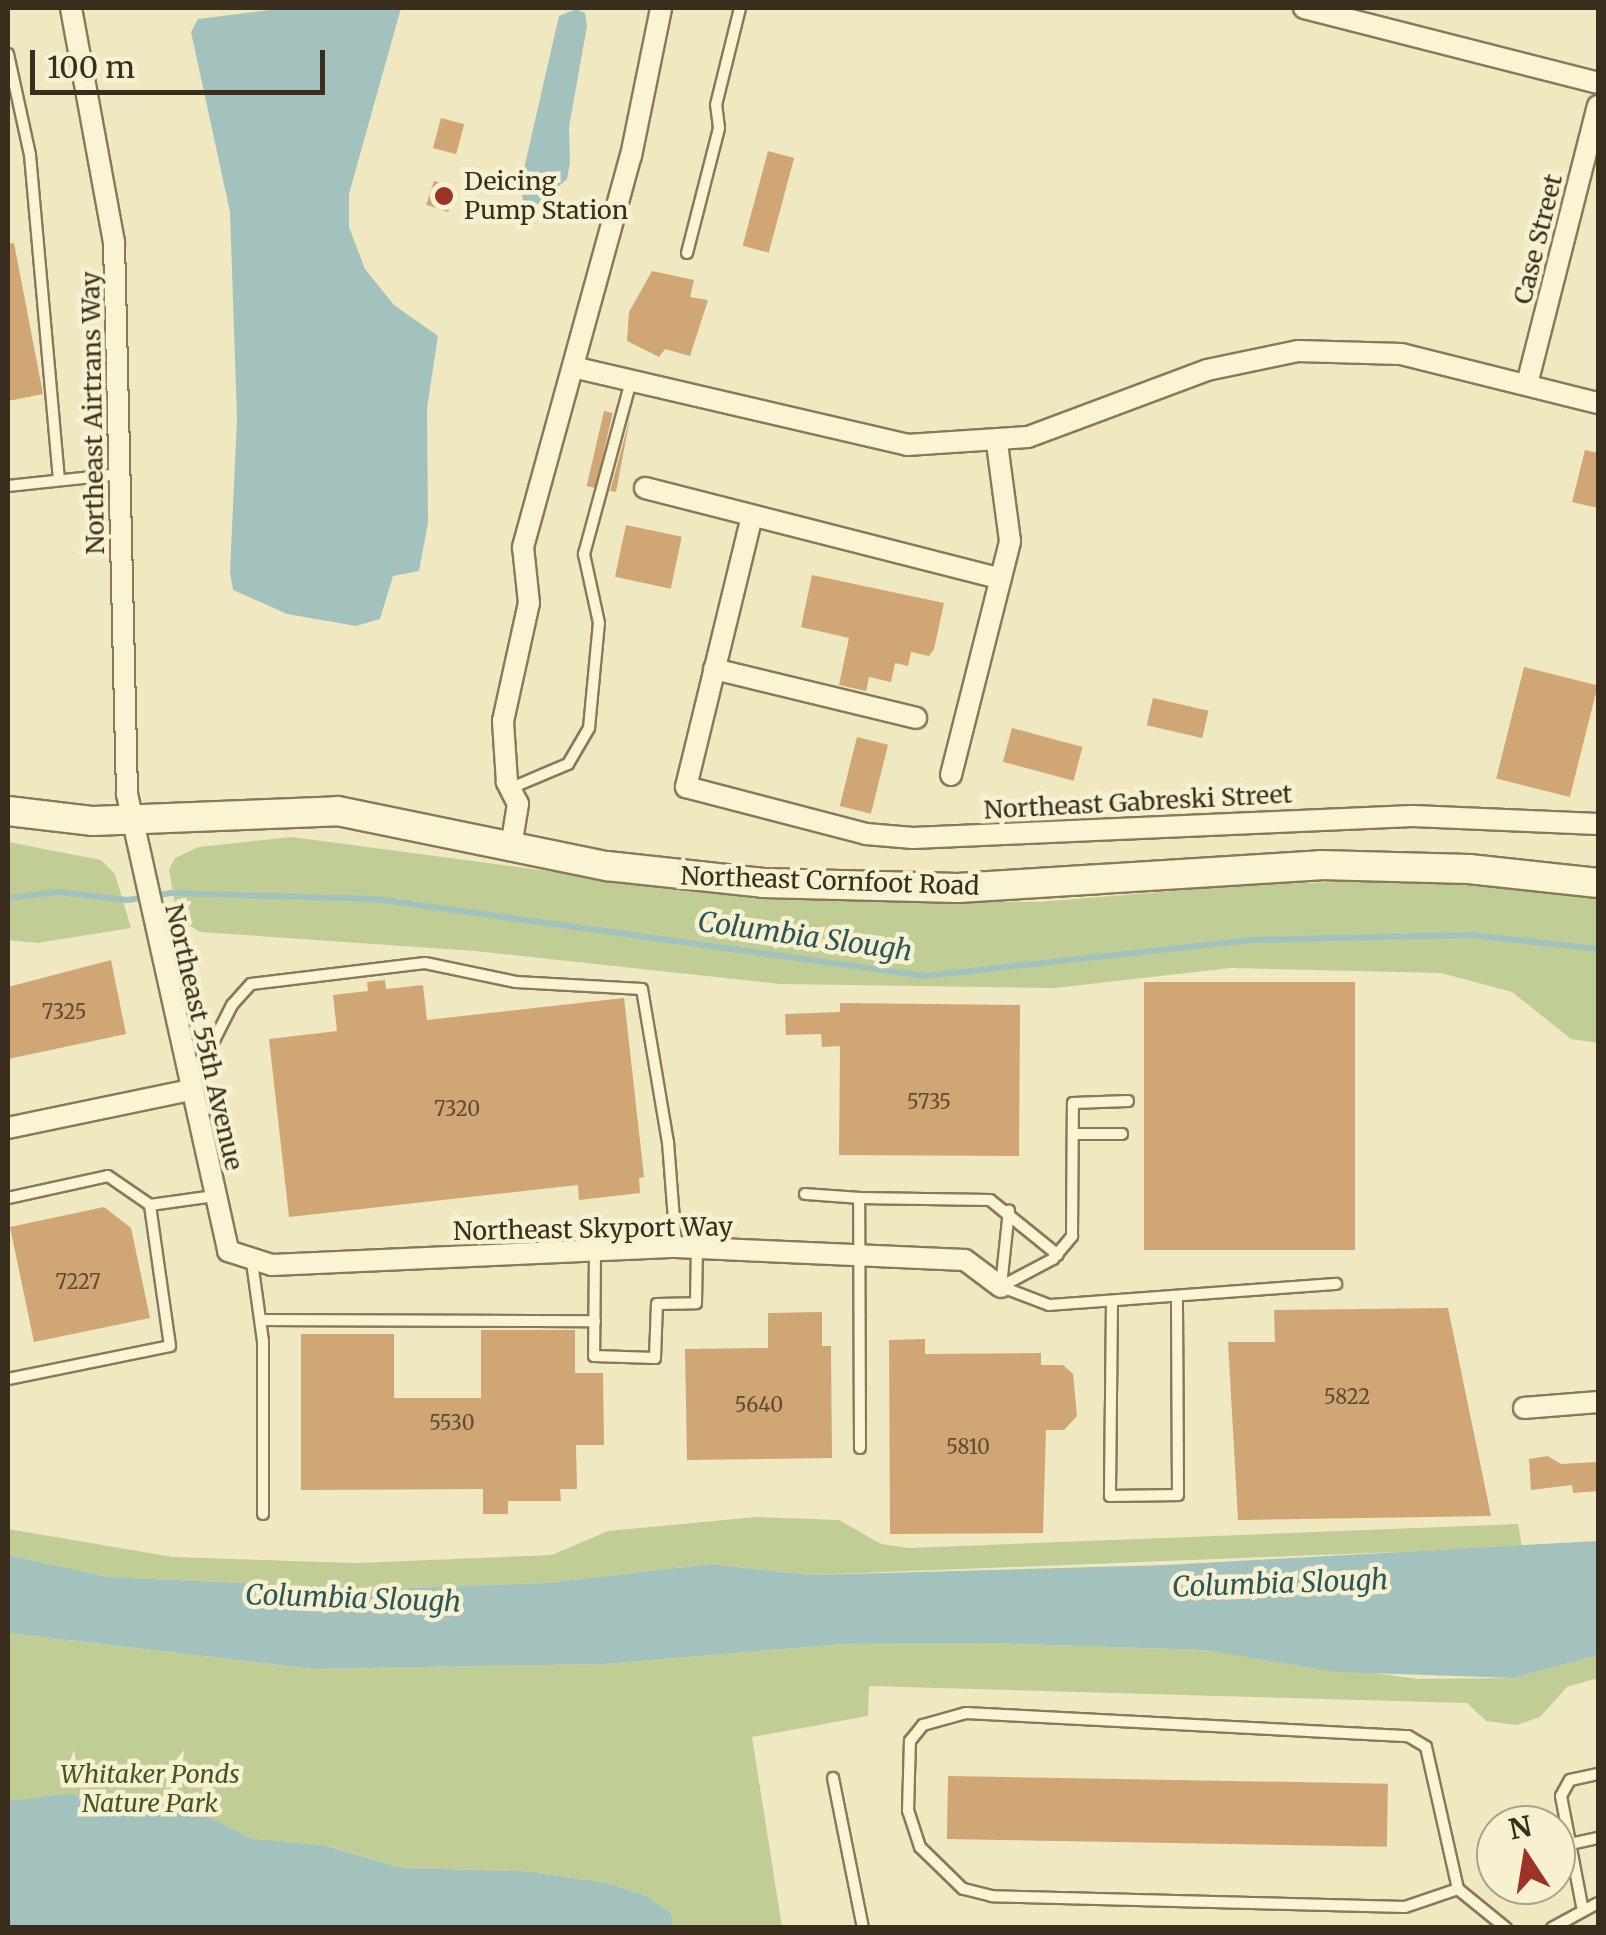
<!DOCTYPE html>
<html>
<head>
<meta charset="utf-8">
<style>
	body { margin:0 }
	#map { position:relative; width:1606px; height:1935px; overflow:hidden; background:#f0e8c1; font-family:Merriweather,serif }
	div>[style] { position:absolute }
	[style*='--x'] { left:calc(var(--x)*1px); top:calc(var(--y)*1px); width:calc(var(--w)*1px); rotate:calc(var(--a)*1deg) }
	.green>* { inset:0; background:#c0ce95 }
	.water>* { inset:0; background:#a4c2bd }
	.stream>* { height:6px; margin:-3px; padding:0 3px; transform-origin:3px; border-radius:3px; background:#a4c2bd }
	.building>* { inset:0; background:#d0a675; transform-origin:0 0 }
	.roads { filter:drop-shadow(2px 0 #8a7958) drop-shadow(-2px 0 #8a7958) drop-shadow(0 2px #8a7958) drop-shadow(0 -2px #8a7958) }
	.lane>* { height:10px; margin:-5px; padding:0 5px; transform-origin:5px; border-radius:5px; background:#faf4d5 }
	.street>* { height:20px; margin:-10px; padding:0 10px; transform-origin:10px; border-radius:10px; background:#faf4d5 }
	.secondary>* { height:28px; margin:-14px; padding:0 14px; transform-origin:14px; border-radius:14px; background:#faf4d5 }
	.dots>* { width:28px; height:28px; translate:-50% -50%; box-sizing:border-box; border:5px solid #f7f1d1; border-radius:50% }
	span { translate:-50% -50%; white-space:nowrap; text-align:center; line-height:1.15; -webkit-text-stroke:9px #f7f1d1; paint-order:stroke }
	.number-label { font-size:20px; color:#5f4c33 }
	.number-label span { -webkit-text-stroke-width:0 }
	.poi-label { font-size:25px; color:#392e1d }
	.left { translate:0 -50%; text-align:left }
	.street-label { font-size:25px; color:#392e1d }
	.park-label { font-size:25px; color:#435623; font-style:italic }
	.water-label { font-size:28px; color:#2b575a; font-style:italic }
	.frame { position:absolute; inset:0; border:10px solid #392e1d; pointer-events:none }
	.north { position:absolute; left:1476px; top:1805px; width:100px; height:100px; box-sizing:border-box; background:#f7f1d1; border:2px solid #aba389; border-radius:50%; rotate:348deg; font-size:28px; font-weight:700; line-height:40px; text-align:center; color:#392e1d }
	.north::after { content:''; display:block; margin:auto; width:35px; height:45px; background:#9c3325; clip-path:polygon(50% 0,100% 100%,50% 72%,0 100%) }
	.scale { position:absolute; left:30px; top:50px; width:295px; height:45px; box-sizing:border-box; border:5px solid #392e1d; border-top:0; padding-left:12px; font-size:30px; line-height:35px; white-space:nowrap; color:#392e1d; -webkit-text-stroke:8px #f7f1d1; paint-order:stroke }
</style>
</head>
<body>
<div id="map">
	<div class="green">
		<i style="clip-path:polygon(292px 837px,757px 899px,1038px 902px,1260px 884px,1428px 880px,1589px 896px,1598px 898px,1598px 1043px,1571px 1039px,1512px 992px,1441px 973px,1230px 968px,1055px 988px,781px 984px,475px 951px,200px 932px,177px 917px,169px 870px,175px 858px,199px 847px)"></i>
		<i style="clip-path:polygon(8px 842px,101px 860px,115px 874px,131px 928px,37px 943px,8px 940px)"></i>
		<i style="clip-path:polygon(756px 1517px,839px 1520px,881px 1544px,909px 1548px,1518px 1524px,1522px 1547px,811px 1575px,710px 1564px,545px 1583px,381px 1589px,108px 1577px,8px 1555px,8px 1529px,173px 1557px,356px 1563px,552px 1555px,608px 1531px)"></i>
		<i style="clip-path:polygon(8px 1633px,313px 1669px,604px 1664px,842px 1644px,986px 1643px,1205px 1650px,1418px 1679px,1514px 1678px,1598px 1655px,1598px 1678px,1567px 1687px,1540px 1717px,1517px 1725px,1486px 1721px,1467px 1703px,869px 1686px,868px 1716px,752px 1737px,782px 1927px,674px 1927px,671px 1913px,647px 1896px,608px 1883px,523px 1871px,401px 1868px,328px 1846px,8px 1928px)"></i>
	</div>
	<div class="water">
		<i style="clip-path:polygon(286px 8px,401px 8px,349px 194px,349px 227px,365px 269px,394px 305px,438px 336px,427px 408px,428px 523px,419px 571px,393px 576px,380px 619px,356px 626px,287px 614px,233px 590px,230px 572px,237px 419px,230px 212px,191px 32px,198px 19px)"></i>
		<i style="clip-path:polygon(576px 9px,585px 13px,587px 26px,569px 127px,570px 162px,567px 179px,538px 204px,523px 200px,520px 186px,559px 16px)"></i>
		<i style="clip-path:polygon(1598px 1541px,1598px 1655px,1514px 1678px,1337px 1672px,1205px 1650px,986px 1643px,842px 1644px,604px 1664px,313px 1669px,8px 1633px,8px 1555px,108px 1577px,381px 1589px,545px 1583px,710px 1564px,811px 1575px,1166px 1565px)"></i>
		<i style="clip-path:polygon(66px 1794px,199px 1812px,252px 1839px,327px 1846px,401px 1868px,524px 1871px,608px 1883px,647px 1896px,671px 1913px,674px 1927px,8px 1927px,8px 1801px)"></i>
	</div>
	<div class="stream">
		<i style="--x:8;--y:898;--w:50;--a:-6.8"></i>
		<i style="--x:58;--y:892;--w:70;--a:6.5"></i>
		<i style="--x:128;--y:900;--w:44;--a:-9.2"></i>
		<i style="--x:171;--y:893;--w:204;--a:1.7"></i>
		<i style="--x:375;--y:899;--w:556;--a:7.96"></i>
		<i style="--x:926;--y:976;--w:328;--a:-6.3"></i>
		<i style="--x:1252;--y:940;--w:218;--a:-1.3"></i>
		<i style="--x:1470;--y:935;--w:129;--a:6.2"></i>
	</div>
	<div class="building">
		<i style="left:441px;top:118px;width:24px;height:31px;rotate:15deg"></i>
		<i style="left:768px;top:151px;width:27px;height:98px;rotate:15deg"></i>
		<i style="left:434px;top:181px;width:23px;height:25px;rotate:18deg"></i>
		<i style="clip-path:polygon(14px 243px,43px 394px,8px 401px,8px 244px)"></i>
		<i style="clip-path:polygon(652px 271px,694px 280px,690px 297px,708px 300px,690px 356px,665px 349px,659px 357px,627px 341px,629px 312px)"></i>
		<i style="left:604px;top:411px;width:9px;height:77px;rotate:13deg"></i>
		<i style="clip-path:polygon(630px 418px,616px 492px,610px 491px)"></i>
		<i style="clip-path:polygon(1585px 450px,1598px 453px,1598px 508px,1572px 502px)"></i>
		<i style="left:626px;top:525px;width:57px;height:53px;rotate:12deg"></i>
		<i style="clip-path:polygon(812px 575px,944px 603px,934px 649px,929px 656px,911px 652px,908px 666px,895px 663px,891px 682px,869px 677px,866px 691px,839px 685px,849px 638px,801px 627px)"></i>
		<i style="left:1524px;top:667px;width:76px;height:115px;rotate:14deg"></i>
		<i style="left:1153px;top:698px;width:57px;height:28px;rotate:13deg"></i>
		<i style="left:1012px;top:728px;width:73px;height:35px;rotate:15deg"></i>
		<i style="left:857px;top:737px;width:32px;height:71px;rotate:14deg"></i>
		<i style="clip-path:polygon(111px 960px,126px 1034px,8px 1059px,8px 987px)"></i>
		<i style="clip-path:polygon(385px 980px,386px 989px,423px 985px,427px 1020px,624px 998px,644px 1177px,639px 1178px,640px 1193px,579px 1200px,578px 1185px,289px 1217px,269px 1039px,337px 1031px,333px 995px,368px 991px,367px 982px)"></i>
		<i style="left:1355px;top:982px;width:268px;height:211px;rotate:90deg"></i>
		<i style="clip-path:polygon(840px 1003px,1020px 1005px,1019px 1156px,839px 1155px,840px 1046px,822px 1047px,821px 1034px,786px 1035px,785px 1014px,840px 1012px)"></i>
		<i style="clip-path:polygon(104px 1207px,131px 1228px,150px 1318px,34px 1342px,10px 1227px)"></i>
		<i style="clip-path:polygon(1448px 1308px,1491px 1516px,1238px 1520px,1228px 1342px,1275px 1342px,1274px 1310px)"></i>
		<i style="clip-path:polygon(822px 1312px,822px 1346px,831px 1346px,832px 1458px,687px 1460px,685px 1349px,768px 1348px,768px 1313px)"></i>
		<i style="clip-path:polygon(481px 1330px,575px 1330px,575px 1373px,603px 1373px,604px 1445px,576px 1445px,577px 1489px,560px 1489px,561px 1501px,508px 1501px,508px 1514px,483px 1514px,483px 1489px,301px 1490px,301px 1334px,394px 1334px,394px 1398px,481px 1398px)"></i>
		<i style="clip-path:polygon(925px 1339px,925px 1354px,1041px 1353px,1041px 1365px,1063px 1365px,1073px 1374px,1077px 1416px,1064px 1430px,1046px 1430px,1043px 1533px,890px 1534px,889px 1340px)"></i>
		<i style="clip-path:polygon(1548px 1456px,1561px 1464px,1597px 1462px,1598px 1491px,1573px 1493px,1572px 1485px,1531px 1490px,1529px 1459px)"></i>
		<i style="left:948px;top:1776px;width:440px;height:63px;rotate:1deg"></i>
	</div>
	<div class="roads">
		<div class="lane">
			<i style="--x:8;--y:54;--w:103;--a:77.7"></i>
			<i style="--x:30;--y:155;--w:323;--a:84.9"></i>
			<i style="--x:687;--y:253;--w:129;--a:-75.6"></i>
			<i style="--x:719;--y:128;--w:23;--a:-97"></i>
			<i style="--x:716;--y:105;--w:100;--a:-76.1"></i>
			<i style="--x:8;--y:486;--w:113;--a:-6.1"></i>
			<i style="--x:511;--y:788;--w:62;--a:-22.8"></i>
			<i style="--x:568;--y:764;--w:42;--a:-59.7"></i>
			<i style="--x:589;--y:728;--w:105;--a:-84.6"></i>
			<i style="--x:599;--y:623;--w:71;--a:-102.3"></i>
			<i style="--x:584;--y:554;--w:179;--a:-74.8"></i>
			<i style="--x:194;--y:1080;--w:84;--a:-63.1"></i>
			<i style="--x:232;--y:1005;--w:28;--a:-48"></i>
			<i style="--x:251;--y:984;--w:175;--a:-6.9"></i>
			<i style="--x:425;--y:963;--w:93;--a:11.8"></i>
			<i style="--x:516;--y:982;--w:126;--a:3.2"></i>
			<i style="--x:642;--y:989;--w:155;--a:80.4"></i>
			<i style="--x:668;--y:1142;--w:105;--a:85.6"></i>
			<i style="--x:1073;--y:1134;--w:49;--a:0"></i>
			<i style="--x:805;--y:1194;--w:54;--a:4.2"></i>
			<i style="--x:8;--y:1198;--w:102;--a:-12.4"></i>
			<i style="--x:108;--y:1176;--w:51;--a:34.6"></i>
			<i style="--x:150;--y:1205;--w:65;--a:-8"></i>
			<i style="--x:595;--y:1251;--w:105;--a:90.5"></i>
			<i style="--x:594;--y:1356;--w:61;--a:1.9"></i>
			<i style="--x:655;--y:1358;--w:54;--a:-87.9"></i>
			<i style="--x:657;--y:1304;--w:39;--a:-1"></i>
			<i style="--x:696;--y:1303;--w:55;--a:-89"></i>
			<i style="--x:252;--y:1262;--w:80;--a:82.1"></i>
			<i style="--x:263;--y:1341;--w:173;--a:90"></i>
			<i style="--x:1001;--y:1286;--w:76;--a:-84"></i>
			<i style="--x:1002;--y:1286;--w:58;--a:-27.9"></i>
			<i style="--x:1053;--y:1259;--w:30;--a:-50"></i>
			<i style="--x:1072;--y:1236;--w:133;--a:-89.6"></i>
			<i style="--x:1073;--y:1103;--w:55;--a:-2.1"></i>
			<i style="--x:1002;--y:1287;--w:50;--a:21"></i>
			<i style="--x:1049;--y:1305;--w:288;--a:-4.2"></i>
			<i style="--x:1112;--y:1301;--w:195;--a:90.6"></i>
			<i style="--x:1110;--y:1496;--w:68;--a:-0.8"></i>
			<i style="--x:1178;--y:1495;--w:199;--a:-90.3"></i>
			<i style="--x:262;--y:1320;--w:333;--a:0.2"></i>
			<i style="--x:8;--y:1379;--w:165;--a:-11.5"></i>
			<i style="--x:170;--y:1346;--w:142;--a:-98.1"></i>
			<i style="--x:860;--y:1448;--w:250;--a:-90.2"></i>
			<i style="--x:859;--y:1198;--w:131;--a:0.9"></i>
			<i style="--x:990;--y:1200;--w:87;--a:39"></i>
			<i style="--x:966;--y:1713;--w:443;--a:3"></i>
			<i style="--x:1408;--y:1736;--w:21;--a:31"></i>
			<i style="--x:1426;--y:1747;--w:146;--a:77.3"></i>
			<i style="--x:1458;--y:1889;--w:56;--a:161.2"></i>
			<i style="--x:1405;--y:1907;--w:413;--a:-178.5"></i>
			<i style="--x:992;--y:1896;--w:30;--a:-166"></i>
			<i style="--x:963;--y:1889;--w:60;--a:-135.7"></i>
			<i style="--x:920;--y:1847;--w:38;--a:-108"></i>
			<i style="--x:908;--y:1811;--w:70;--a:-88.4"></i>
			<i style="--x:910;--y:1741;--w:21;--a:-51"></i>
			<i style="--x:923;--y:1725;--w:45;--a:-15.6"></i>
			<i style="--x:833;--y:1778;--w:153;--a:78.7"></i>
			<i style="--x:1570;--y:1844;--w:29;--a:-12"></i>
			<i style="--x:1458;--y:1889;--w:62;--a:39.1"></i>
			<i style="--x:1582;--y:1906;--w:112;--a:-100.8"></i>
			<i style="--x:1561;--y:1796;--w:18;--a:-61"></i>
			<i style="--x:1570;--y:1780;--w:29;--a:-12"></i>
			<i style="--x:1552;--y:1928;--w:52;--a:-28.5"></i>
		</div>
		<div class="street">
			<i style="--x:71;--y:8;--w:238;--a:79.6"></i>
			<i style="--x:114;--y:242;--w:552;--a:88.65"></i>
			<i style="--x:127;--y:794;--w:468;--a:77.5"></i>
			<i style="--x:228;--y:1251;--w:46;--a:17.7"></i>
			<i style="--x:272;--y:1265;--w:404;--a:-2.6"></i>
			<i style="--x:676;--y:1247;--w:289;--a:2.6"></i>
			<i style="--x:965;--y:1260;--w:45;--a:36.9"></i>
			<i style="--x:1304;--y:8;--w:303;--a:14.3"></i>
			<i style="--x:577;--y:368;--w:339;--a:13.1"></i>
			<i style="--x:907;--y:445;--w:121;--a:-3.8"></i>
			<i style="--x:1028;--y:437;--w:191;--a:-20.5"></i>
			<i style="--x:1207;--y:370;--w:93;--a:-11.8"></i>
			<i style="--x:1298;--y:351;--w:103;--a:1.7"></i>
			<i style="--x:1401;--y:354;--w:203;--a:14"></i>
			<i style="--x:1527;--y:384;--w:287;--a:-75.7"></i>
			<i style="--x:645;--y:488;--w:367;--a:14.3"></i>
			<i style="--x:752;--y:516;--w:279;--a:103.7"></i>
			<i style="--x:686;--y:787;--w:186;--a:14.6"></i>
			<i style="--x:866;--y:834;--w:47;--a:4.9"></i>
			<i style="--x:913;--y:838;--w:500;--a:-2.52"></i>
			<i style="--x:1413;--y:816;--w:185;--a:2.5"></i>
			<i style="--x:714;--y:669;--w:208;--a:13.6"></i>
			<i style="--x:951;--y:775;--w:241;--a:-75.8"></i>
			<i style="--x:1010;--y:541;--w:99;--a:-97.6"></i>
			<i style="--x:511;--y:847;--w:44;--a:-80.8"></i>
			<i style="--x:518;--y:804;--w:25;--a:-117"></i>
			<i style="--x:507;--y:782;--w:61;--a:-93.8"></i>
			<i style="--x:503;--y:721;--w:121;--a:-77.6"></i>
			<i style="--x:529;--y:603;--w:56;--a:-96.1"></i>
			<i style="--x:523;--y:547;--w:406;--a:-74.6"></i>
			<i style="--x:631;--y:156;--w:151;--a:-78.5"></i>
			<i style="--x:8;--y:1128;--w:186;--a:-11.8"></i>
			<i style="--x:1524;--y:1408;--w:74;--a:-4.6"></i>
		</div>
		<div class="secondary">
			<i style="--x:8;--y:811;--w:86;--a:6.7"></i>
			<i style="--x:93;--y:821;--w:245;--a:-2.3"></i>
			<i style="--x:338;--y:811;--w:275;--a:11.6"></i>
			<i style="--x:607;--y:866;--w:157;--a:6.2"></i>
			<i style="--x:763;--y:883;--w:195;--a:1.5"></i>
			<i style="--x:958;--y:888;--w:363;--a:-3.6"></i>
			<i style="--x:1320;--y:865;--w:149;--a:1.5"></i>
			<i style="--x:1469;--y:869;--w:130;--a:6.2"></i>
		</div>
	</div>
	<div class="dots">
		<i style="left:444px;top:196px;background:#9c3325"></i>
	</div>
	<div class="number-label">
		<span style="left:64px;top:1011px">7325</span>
		<span style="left:929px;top:1101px">5735</span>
		<span style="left:457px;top:1108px">7320</span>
		<span style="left:78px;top:1281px">7227</span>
		<span style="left:1347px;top:1396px">5822</span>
		<span style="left:759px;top:1404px">5640</span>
		<span style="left:452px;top:1422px">5530</span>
		<span style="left:968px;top:1446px">5810</span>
	</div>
	<div class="poi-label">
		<span class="left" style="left:464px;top:196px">Deicing<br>Pump Station</span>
	</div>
	<div class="street-label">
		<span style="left:1538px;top:239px;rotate:-76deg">Case Street</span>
		<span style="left:93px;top:413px;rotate:-91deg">Northeast Airtrans Way</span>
		<span style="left:1138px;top:802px;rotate:-3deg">Northeast Gabreski Street</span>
		<span style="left:830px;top:881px;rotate:2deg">Northeast Cornfoot Road</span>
		<span style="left:204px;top:1037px;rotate:77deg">Northeast 55th Avenue</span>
		<span style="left:593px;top:1229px;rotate:-1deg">Northeast Skyport Way</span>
	</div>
	<div class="park-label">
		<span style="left:150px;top:1789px">Whitaker Ponds<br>Nature Park</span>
	</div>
	<div class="water-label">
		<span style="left:805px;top:936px;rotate:8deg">Columbia Slough</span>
		<span style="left:1280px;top:1583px;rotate:-2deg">Columbia Slough</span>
		<span style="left:353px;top:1598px;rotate:2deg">Columbia Slough</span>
	</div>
	<div class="frame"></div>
	<div class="north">N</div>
	<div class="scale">100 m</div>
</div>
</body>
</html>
